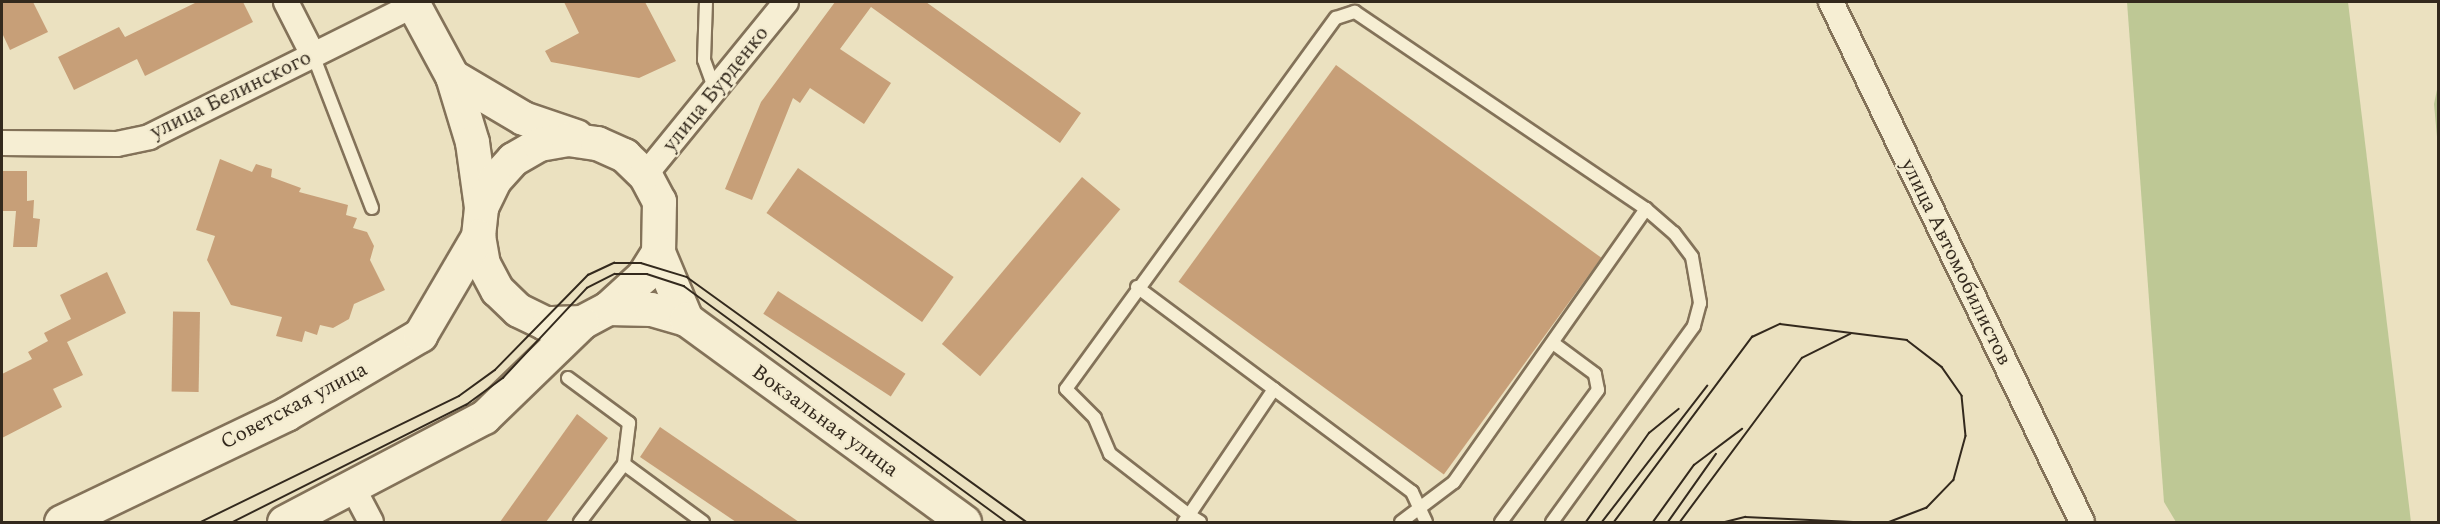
<!DOCTYPE html>
<html>
<head>
<meta charset="utf-8">
<style>
	body { margin:0 }
	#map { position:relative; width:2440px; height:524px; overflow:hidden; background:#ebe1c0; font-family:Spectral,serif }
	div>[style] { position:absolute }
	[style*='--x'] { left:calc(var(--x)*1px); top:calc(var(--y)*1px); width:calc(var(--w)*1px); rotate:calc(var(--a)*1deg) }
	.green>* { inset:0; background:#bec895 }
	.building>* { inset:0; background:#c79f78; transform-origin:0 0 }
	.roads { filter:drop-shadow(2px 0 #837259) drop-shadow(-2px 0 #837259) drop-shadow(0 2px #837259) drop-shadow(0 -2px #837259) }
	.lane>* { height:12px; margin:-6px; padding:0 6px; transform-origin:6px; border-radius:6px; background:#f6eed3 }
	.street>* { height:24px; margin:-12px; padding:0 12px; transform-origin:12px; border-radius:12px; background:#f6eed3 }
	.secondary>* { height:33px; margin:-16.5px; padding:0 16.5px; transform-origin:16.5px; border-radius:16.5px; background:#f6eed3 }
	.tram>* { height:1.5px; margin:-0.75px; padding:0 0.75px; transform-origin:0.75px; border-radius:0.75px; background:#33291d }
	span { translate:-50% -50%; white-space:nowrap; text-align:center; line-height:1.15; -webkit-text-stroke:4.5px #f3ebcf; paint-order:stroke }
	.street-label { font-size:21px; color:#33291d }
	.frame { position:absolute; inset:0; border:3px solid #33291d; pointer-events:none }
</style>
</head>
<body>
<div id="map">
	<div class="green">
		<i style="clip-path:polygon(2127px 2px,2348px 2px,2411px 522px,2176px 522px,2164px 502px)"></i>
		<i style="clip-path:polygon(2438px 85px,2438px 148px,2434px 104px)"></i>
	</div>
	<div class="building">
		<i style="clip-path:polygon(2px 2px,33px 2px,48px 32px,10px 50px,2px 33px)"></i>
		<i style="clip-path:polygon(197px 2px,243px 2px,253px 22px,145px 76px,137px 59px,74px 90px,58px 57px,119px 27px,125px 37px)"></i>
		<i style="clip-path:polygon(564px 2px,645px 2px,676px 61px,639px 78px,551px 62px,545px 51px,579px 33px)"></i>
		<i style="clip-path:polygon(835px 2px,926px 2px,1081px 113px,1060px 143px,871px 7px,840px 49px,891px 83px,864px 124px,810px 88px,800px 103px,793px 98px,752px 200px,725px 189px,761px 102px)"></i>
		<i style="left:1336px;top:65px;width:328px;height:268px;rotate:36deg"></i>
		<i style="clip-path:polygon(220px 159px,252px 172px,256px 164px,272px 169px,271px 177px,301px 188px,299px 192px,348px 205px,346px 215px,357px 218px,353px 228px,367px 232px,374px 246px,370px 260px,385px 290px,354px 304px,349px 319px,333px 328px,320px 325px,317px 335px,305px 331px,302px 342px,276px 336px,282px 317px,231px 305px,207px 260px,215px 236px,196px 230px)"></i>
		<i style="left:798px;top:168px;width:190px;height:55px;rotate:35deg"></i>
		<i style="clip-path:polygon(2px 171px,27px 171px,27px 201px,34px 200px,33px 218px,40px 219px,37px 247px,13px 247px,16px 211px,2px 211px)"></i>
		<i style="left:1082px;top:177px;width:50px;height:218px;rotate:40deg"></i>
		<i style="clip-path:polygon(107px 272px,126px 313px,67px 342px,83px 375px,53px 389px,62px 407px,2px 438px,2px 374px,32px 359px,28px 352px,48px 341px,44px 333px,71px 319px,60px 295px)"></i>
		<i style="left:778px;top:291px;width:152px;height:27px;rotate:33deg"></i>
		<i style="left:200px;top:312px;width:80px;height:27px;rotate:91deg"></i>
		<i style="clip-path:polygon(577px 414px,608px 438px,546px 522px,500px 522px)"></i>
		<i style="clip-path:polygon(660px 427px,799px 522px,736px 522px,640px 457px)"></i>
	</div>
	<div class="roads">
		<div class="lane">
			<i style="--x:706;--y:2;--w:58;--a:92"></i>
			<i style="--x:704;--y:60;--w:33;--a:70"></i>
			<i style="--x:313;--y:55;--w:164;--a:68.9"></i>
			<i style="--x:1137;--y:287;--w:343;--a:36.7"></i>
			<i style="--x:1412;--y:492;--w:33;--a:65"></i>
			<i style="--x:568;--y:378;--w:76;--a:36.4"></i>
			<i style="--x:629;--y:423;--w:41;--a:97"></i>
			<i style="--x:624;--y:464;--w:73;--a:127.2"></i>
			<i style="--x:1274;--y:389;--w:152;--a:124"></i>
			<i style="--x:1189;--y:515;--w:100;--a:-142.3"></i>
			<i style="--x:1110;--y:454;--w:39;--a:-113"></i>
			<i style="--x:1095;--y:418;--w:41;--a:-135"></i>
			<i style="--x:1066;--y:389;--w:459;--a:-54"></i>
			<i style="--x:1336;--y:18;--w:20;--a:-18"></i>
			<i style="--x:1355;--y:12;--w:351;--a:34.1"></i>
			<i style="--x:1646;--y:209;--w:37;--a:41"></i>
			<i style="--x:1674;--y:233;--w:30;--a:53"></i>
			<i style="--x:1692;--y:257;--w:47;--a:80.1"></i>
			<i style="--x:1700;--y:303;--w:24;--a:105"></i>
			<i style="--x:1694;--y:326;--w:242;--a:125.9"></i>
			<i style="--x:624;--y:464;--w:98;--a:36.3"></i>
			<i style="--x:1184;--y:522;--w:9;--a:-54"></i>
			<i style="--x:1189;--y:515;--w:13;--a:32"></i>
			<i style="--x:1401;--y:522;--w:66;--a:-37"></i>
			<i style="--x:1454;--y:482;--w:334;--a:-54.9"></i>
			<i style="--x:1501;--y:522;--w:164;--a:-53.7"></i>
			<i style="--x:1598;--y:390;--w:16;--a:-101"></i>
			<i style="--x:1595;--y:374;--w:52;--a:-143.6"></i>
		</div>
		<div class="street">
			<i style="--x:286;--y:2;--w:59;--a:63"></i>
			<i style="--x:1831;--y:2;--w:577;--a:64.23"></i>
			<i style="--x:2;--y:143;--w:115;--a:0.5"></i>
			<i style="--x:117;--y:144;--w:33;--a:-12"></i>
			<i style="--x:149;--y:137;--w:296;--a:-26.5"></i>
			<i style="--x:645;--y:175;--w:223;--a:-50.8"></i>
			<i style="--x:353;--y:488;--w:38;--a:62"></i>
		</div>
		<div class="secondary">
			<i style="--x:412;--y:2;--w:84;--a:61.6"></i>
			<i style="--x:452;--y:76;--w:69;--a:73.1"></i>
			<i style="--x:472;--y:142;--w:66;--a:82.1"></i>
			<i style="--x:452;--y:76;--w:82;--a:30.6"></i>
			<i style="--x:523;--y:118;--w:56;--a:18.8"></i>
			<i style="--x:658;--y:252;--w:28;--a:122"></i>
			<i style="--x:643;--y:276;--w:47;--a:137.6"></i>
			<i style="--x:608;--y:308;--w:30;--a:152"></i>
			<i style="--x:582;--y:322;--w:37;--a:178"></i>
			<i style="--x:545;--y:323;--w:30;--a:-154"></i>
			<i style="--x:518;--y:310;--w:29;--a:-136"></i>
			<i style="--x:497;--y:290;--w:30;--a:-118"></i>
			<i style="--x:483;--y:264;--w:28;--a:-100"></i>
			<i style="--x:478;--y:236;--w:29;--a:-84"></i>
			<i style="--x:481;--y:207;--w:30;--a:-64"></i>
			<i style="--x:494;--y:180;--w:28;--a:-48"></i>
			<i style="--x:513;--y:159;--w:30;--a:-30"></i>
			<i style="--x:539;--y:144;--w:29;--a:-10"></i>
			<i style="--x:568;--y:139;--w:29;--a:8"></i>
			<i style="--x:597;--y:143;--w:30;--a:24"></i>
			<i style="--x:624;--y:155;--w:29;--a:44"></i>
			<i style="--x:645;--y:175;--w:30;--a:62"></i>
			<i style="--x:659;--y:201;--w:51;--a:91.1"></i>
			<i style="--x:658;--y:252;--w:73;--a:67.3"></i>
			<i style="--x:608;--y:308;--w:43;--a:1.3"></i>
			<i style="--x:651;--y:309;--w:36;--a:16"></i>
			<i style="--x:686;--y:319;--w:344;--a:36.1"></i>
			<i style="--x:61;--y:522;--w:250;--a:-25.6"></i>
			<i style="--x:286;--y:414;--w:156;--a:-30.5"></i>
			<i style="--x:420;--y:335;--w:115;--a:-59.6"></i>
			<i style="--x:284;--y:522;--w:226;--a:-27.7"></i>
			<i style="--x:484;--y:417;--w:136;--a:-44.1"></i>
		</div>
	</div>
	<div class="tram">
		<i style="--x:201;--y:522;--w:287;--a:-26"></i>
		<i style="--x:459;--y:396;--w:44;--a:-35.8"></i>
		<i style="--x:495;--y:370;--w:133;--a:-45.6"></i>
		<i style="--x:588;--y:275;--w:29;--a:-25"></i>
		<i style="--x:614;--y:263;--w:27;--a:0"></i>
		<i style="--x:641;--y:263;--w:48;--a:16.9"></i>
		<i style="--x:687;--y:277;--w:419;--a:35.8"></i>
		<i style="--x:233;--y:522;--w:261;--a:-26.7"></i>
		<i style="--x:466;--y:405;--w:46;--a:-36.1"></i>
		<i style="--x:503;--y:378;--w:123;--a:-47"></i>
		<i style="--x:587;--y:288;--w:31;--a:-27"></i>
		<i style="--x:615;--y:274;--w:32;--a:0"></i>
		<i style="--x:647;--y:274;--w:39;--a:18"></i>
		<i style="--x:684;--y:286;--w:400;--a:36.2"></i>
		<i style="--x:1586;--y:522;--w:109;--a:-54.7"></i>
		<i style="--x:1649;--y:433;--w:38;--a:-39"></i>
		<i style="--x:1602;--y:522;--w:172;--a:-52.3"></i>
		<i style="--x:1614;--y:522;--w:231;--a:-53.3"></i>
		<i style="--x:1752;--y:337;--w:31;--a:-25"></i>
		<i style="--x:1780;--y:324;--w:128;--a:7.2"></i>
		<i style="--x:1907;--y:340;--w:44;--a:37.6"></i>
		<i style="--x:1942;--y:367;--w:35;--a:55"></i>
		<i style="--x:1962;--y:396;--w:40;--a:84.3"></i>
		<i style="--x:1966;--y:436;--w:46;--a:105.3"></i>
		<i style="--x:1954;--y:480;--w:39;--a:134"></i>
		<i style="--x:1927;--y:508;--w:40;--a:159"></i>
		<i style="--x:1653;--y:522;--w:70;--a:-54.3"></i>
		<i style="--x:1694;--y:465;--w:60;--a:-36.9"></i>
		<i style="--x:1668;--y:522;--w:83;--a:-54.8"></i>
		<i style="--x:1680;--y:522;--w:204;--a:-53.4"></i>
		<i style="--x:1802;--y:358;--w:54;--a:-26.6"></i>
		<i style="--x:1725;--y:522;--w:21;--a:-14"></i>
		<i style="--x:1745;--y:517;--w:108;--a:2.7"></i>
	</div>
	<div class="street-label">
		<span style="left:716px;top:89px;rotate:-51deg">улица Бурденко</span>
		<span style="left:231px;top:95px;rotate:-26deg">улица Белинского</span>
		<span style="left:1956px;top:262px;rotate:64deg">улица Автомобилистов</span>
		<span style="left:294px;top:406px;rotate:-28deg">Советская улица</span>
		<span style="left:825px;top:421px;rotate:36deg">Вокзальная улица</span>
	</div>
	<div class="frame"></div>
</div>
</body>
</html>
